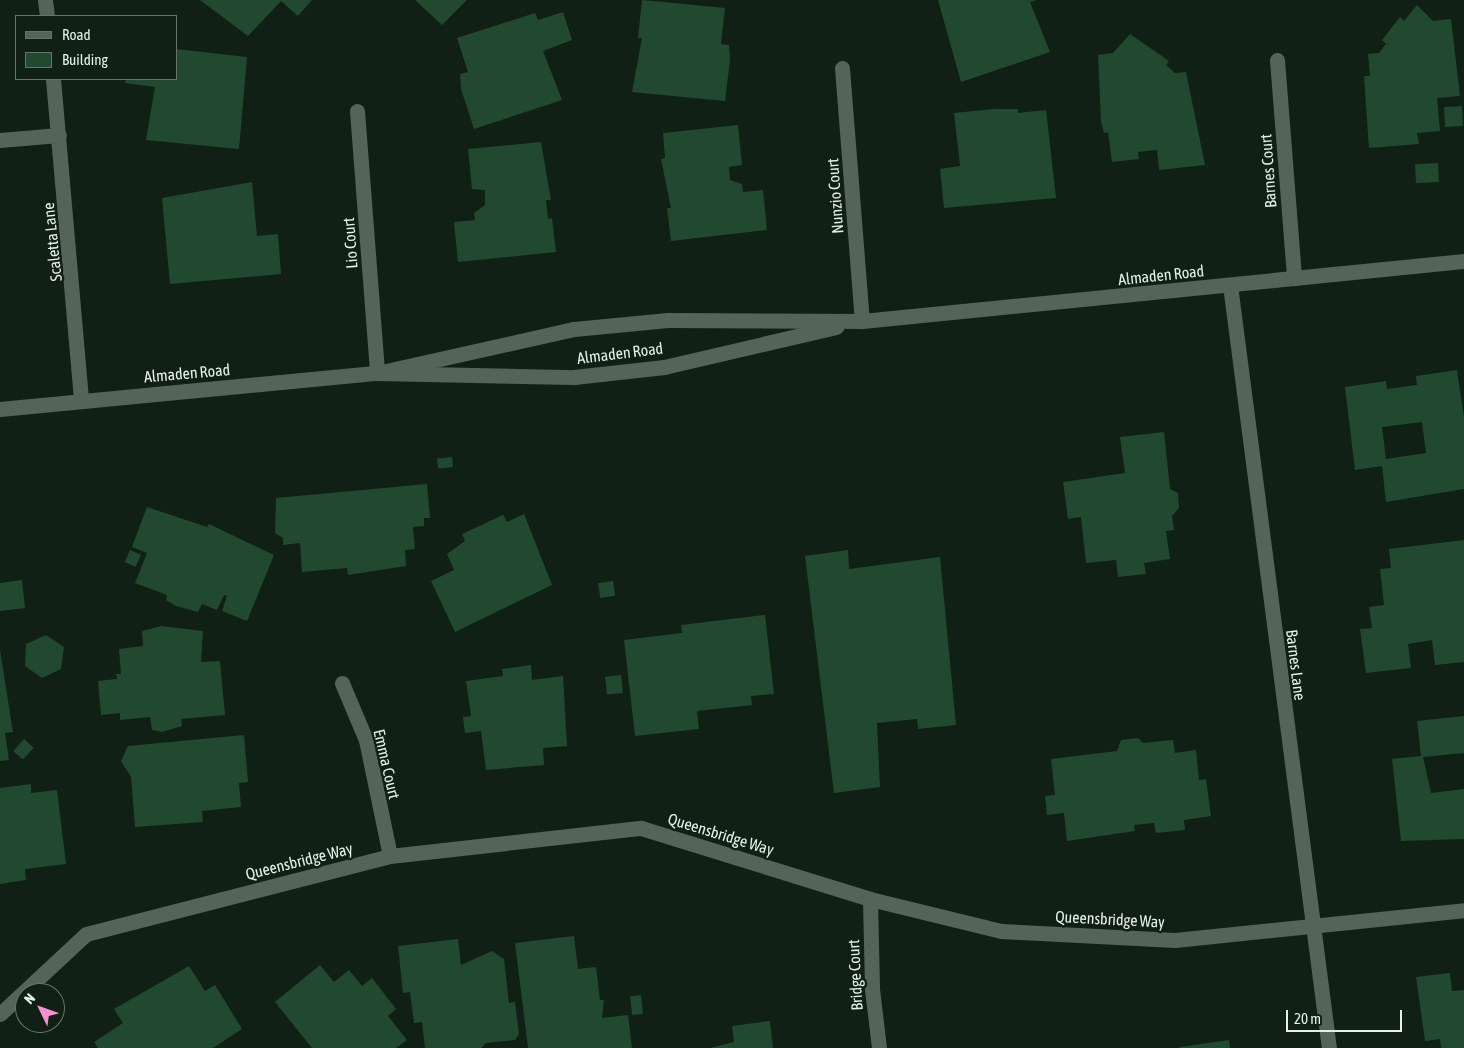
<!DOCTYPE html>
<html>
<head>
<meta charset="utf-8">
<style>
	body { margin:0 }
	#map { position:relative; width:1464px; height:1048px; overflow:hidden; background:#102015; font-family:"Asap Condensed",sans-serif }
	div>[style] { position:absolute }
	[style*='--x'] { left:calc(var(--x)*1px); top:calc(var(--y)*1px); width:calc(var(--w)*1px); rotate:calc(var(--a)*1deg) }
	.building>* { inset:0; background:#21492f; transform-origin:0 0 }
	.minor>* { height:15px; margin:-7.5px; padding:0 7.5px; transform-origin:7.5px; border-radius:7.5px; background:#546558 }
	.tertiary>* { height:15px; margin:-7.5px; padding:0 7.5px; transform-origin:7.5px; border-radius:7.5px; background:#546558 }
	span { translate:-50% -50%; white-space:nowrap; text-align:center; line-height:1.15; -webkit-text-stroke:5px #102015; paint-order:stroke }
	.street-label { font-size:16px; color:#e6f0e9 }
	.legend { position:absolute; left:15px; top:15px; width:162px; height:65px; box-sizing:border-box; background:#102015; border:1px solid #66736a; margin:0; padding:6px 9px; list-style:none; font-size:15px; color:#e6f0e9 }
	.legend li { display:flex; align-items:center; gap:10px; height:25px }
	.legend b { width:25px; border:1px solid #66736a }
	.north { position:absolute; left:15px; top:983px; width:50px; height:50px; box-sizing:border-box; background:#102015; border:1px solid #66736a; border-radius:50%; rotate:312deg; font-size:14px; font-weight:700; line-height:20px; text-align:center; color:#e6f0e9 }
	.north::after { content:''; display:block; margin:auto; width:18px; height:22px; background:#f591d2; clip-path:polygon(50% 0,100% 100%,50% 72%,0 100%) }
	.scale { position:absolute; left:1286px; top:1010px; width:116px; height:22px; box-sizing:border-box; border:2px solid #e6f0e9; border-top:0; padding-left:6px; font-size:15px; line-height:18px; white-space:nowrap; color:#e6f0e9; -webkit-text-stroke:4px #102015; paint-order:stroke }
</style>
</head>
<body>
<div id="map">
	<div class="building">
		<i style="clip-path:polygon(200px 0,312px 0,298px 16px,281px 1px,248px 36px)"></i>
		<i style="clip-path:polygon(415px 0,467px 0,442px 25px)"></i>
		<i style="clip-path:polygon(642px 0,725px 8px,721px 44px,729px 45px,730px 60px,725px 101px,632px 92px,642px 38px,638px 38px)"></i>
		<i style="clip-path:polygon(938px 0,1037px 0,1030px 2px,1050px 52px,961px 82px)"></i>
		<i style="clip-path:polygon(1417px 5px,1433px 21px,1451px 19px,1460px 96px,1437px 98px,1440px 131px,1417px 133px,1419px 144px,1369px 148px,1364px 76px,1370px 76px,1368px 54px,1379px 53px,1386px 44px,1382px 40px,1400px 17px,1404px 21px)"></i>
		<i style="clip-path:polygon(563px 12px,572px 40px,543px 51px,562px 100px,474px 129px,461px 89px,460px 74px,468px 72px,457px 38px,535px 13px,538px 20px)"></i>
		<i style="clip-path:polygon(1130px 34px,1169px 61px,1166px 65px,1175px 73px,1186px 72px,1205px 165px,1159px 170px,1157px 150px,1138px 152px,1139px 159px,1112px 162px,1108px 132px,1104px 133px,1101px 121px,1098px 55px,1113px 53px)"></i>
		<i style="clip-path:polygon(176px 49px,247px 57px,239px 149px,146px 140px,155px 87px,125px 83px,126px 79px,176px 79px)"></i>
		<i style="left:1462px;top:106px;width:20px;height:18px;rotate:87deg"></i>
		<i style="clip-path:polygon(994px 109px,1018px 109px,1018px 113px,1046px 110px,1056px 198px,944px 208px,940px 169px,960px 166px,954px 113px)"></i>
		<i style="clip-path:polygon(738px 125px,742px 165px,729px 167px,730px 180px,742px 184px,743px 192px,763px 190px,767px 230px,671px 241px,667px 208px,671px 208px,661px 159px,665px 158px,663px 133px)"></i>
		<i style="clip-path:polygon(541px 142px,551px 200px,546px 200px,548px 219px,552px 218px,556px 252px,458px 262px,454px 222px,475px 220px,474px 213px,485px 205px,485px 190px,472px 189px,468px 149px)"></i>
		<i style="left:1438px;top:163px;width:19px;height:23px;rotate:87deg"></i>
		<i style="clip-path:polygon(252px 182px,257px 236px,278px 234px,281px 274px,170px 284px,162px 198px)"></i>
		<i style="clip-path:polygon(evenodd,1457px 370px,1464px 417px,1464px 489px,1386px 502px,1382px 466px,1355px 470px,1345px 387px,1386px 381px,1387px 389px,1417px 385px,1416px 376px,1457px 370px,1422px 422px,1426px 453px,1386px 459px,1382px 427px,1422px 422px)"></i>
		<i style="clip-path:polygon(1164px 432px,1170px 489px,1178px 493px,1179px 508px,1172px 516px,1174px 530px,1166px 531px,1170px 559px,1144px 563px,1146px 574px,1118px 577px,1116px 560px,1086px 563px,1081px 517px,1068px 519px,1063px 482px,1125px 473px,1120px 437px)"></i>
		<i style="left:452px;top:457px;width:10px;height:15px;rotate:84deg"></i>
		<i style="clip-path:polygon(427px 484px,430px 518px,424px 518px,424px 526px,413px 527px,415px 549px,405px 550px,406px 566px,348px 575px,347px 568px,302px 572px,300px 543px,283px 545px,283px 538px,275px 533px,276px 498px)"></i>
		<i style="clip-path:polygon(147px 507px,207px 527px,209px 524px,274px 555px,247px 621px,222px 611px,227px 596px,224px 595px,217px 610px,202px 604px,198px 612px,176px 606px,166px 600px,167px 595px,135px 583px,147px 553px,132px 547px)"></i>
		<i style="clip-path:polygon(524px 514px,552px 585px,455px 632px,431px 581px,454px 570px,447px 554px,465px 541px,462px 534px,503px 515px,507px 522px)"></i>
		<i style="clip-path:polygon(1464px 540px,1464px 662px,1435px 665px,1432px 640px,1408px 644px,1411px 668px,1366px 673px,1360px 629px,1372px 628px,1369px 607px,1384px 605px,1380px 569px,1391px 568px,1389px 549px)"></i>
		<i style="left:130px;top:550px;width:12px;height:13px;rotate:24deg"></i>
		<i style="clip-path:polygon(848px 550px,849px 569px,940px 557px,956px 725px,918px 729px,917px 719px,877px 723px,880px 787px,834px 793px,805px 556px)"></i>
		<i style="clip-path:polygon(22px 580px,25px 608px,0 611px,0 583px)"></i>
		<i style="left:613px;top:581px;width:15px;height:15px;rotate:82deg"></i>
		<i style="clip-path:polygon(765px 615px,774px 694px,751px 696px,752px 705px,697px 711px,699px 729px,635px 736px,624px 640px,682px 633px,681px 625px)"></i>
		<i style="clip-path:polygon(161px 626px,203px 631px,201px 662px,220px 661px,225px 715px,181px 719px,182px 726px,162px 732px,152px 730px,150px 717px,120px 720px,120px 713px,101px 715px,98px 681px,117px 679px,116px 674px,121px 674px,119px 649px,143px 646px,142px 631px)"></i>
		<i style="clip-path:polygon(46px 635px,64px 647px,61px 669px,42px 678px,25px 666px,26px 644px)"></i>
		<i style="clip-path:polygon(0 650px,13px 732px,5px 733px,9px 760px,0 761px)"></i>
		<i style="clip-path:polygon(531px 665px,532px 680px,563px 676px,567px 746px,543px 748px,544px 765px,486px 770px,481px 731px,465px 733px,463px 717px,471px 716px,466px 681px,503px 676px,502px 669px)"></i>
		<i style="left:621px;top:675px;width:18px;height:16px;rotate:84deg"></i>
		<i style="clip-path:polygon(1464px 716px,1464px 753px,1423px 757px,1431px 793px,1464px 789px,1464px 839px,1401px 841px,1392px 759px,1421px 756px,1417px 721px)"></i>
		<i style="clip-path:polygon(244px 735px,248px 782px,239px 783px,241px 807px,202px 811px,203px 822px,135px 827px,131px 777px,121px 761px,128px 746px)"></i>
		<i style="clip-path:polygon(1138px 738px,1143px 743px,1173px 740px,1175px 753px,1196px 750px,1199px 780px,1206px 779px,1211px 816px,1184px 820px,1185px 830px,1156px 833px,1154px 823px,1134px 825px,1135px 831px,1067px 841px,1064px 813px,1047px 815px,1045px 796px,1055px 795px,1051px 759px,1117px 751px,1121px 740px)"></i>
		<i style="left:24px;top:739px;width:13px;height:16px;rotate:42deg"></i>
		<i style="clip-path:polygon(31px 784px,31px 793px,57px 790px,66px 864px,25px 869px,26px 880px,0 884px,0 788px)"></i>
		<i style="clip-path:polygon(574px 936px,578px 969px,596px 967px,600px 1000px,604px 1000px,602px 1018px,628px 1015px,632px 1048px,528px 1048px,515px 943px)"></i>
		<i style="clip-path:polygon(458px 939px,461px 965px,492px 951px,504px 959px,509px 1003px,515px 1002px,519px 1034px,515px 1040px,486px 1043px,481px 1048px,425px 1048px,422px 1022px,414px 1023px,410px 992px,403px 993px,398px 946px)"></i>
		<i style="clip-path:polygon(320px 965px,334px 982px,349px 970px,362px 986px,372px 978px,396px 1009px,388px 1016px,407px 1040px,396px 1048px,312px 1048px,275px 1002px)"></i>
		<i style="clip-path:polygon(189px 966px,205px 991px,215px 985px,242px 1029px,213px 1048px,98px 1048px,94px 1042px,123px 1023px,114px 1009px)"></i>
		<i style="clip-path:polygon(1450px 973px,1452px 991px,1464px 990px,1464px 1048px,1441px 1048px,1440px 1039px,1425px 1041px,1416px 977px)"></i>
		<i style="left:641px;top:995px;width:19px;height:11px;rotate:84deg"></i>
		<i style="clip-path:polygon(770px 1021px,773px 1048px,710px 1048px,734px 1042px,732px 1026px)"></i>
		<i style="clip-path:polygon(1229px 1040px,1230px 1048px,1180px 1048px,1180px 1047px)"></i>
	</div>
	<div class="minor">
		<i style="--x:45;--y:0;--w:16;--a:83"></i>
		<i style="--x:1277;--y:60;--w:219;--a:85.5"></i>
		<i style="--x:842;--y:68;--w:254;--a:85.5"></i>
		<i style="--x:53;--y:79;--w:323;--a:85"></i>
		<i style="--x:357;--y:111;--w:263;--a:85.6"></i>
		<i style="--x:0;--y:140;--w:59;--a:-4.8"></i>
		<i style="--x:1230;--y:285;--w:769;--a:82.61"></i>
		<i style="--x:342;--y:683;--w:62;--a:67.2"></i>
		<i style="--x:366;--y:740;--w:118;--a:78.3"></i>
		<i style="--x:870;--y:899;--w:90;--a:88.7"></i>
		<i style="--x:872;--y:989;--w:59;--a:83.2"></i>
		<i style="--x:0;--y:1014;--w:117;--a:-42.9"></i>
		<i style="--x:86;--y:934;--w:314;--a:-14.4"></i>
		<i style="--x:390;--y:856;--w:253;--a:-6.4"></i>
		<i style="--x:641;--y:828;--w:240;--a:17.2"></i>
		<i style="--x:870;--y:899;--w:135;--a:13.7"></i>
		<i style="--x:1001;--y:931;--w:174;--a:3"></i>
		<i style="--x:1175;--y:940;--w:291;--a:-5.9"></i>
	</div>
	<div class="tertiary">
		<i style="--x:377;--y:373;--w:202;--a:-12.6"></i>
		<i style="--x:574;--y:329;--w:94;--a:-5.5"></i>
		<i style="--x:668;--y:320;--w:194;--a:0.3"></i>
		<i style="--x:862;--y:321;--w:605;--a:-5.69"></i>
		<i style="--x:0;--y:409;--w:379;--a:-5.5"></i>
		<i style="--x:377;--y:373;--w:197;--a:1.2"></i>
		<i style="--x:574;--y:377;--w:91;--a:-6.3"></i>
		<i style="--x:664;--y:367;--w:177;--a:-13.1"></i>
	</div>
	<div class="street-label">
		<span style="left:1268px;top:171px;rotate:-94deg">Barnes Court</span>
		<span style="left:835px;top:196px;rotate:-94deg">Nunzio Court</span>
		<span style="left:52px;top:242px;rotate:-96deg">Scaletta Lane</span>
		<span style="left:350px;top:243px;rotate:-94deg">Lio Court</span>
		<span style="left:1161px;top:275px;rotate:-6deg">Almaden Road</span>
		<span style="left:620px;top:353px;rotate:-7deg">Almaden Road</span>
		<span style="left:187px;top:373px;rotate:-5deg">Almaden Road</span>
		<span style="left:1296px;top:665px;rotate:83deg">Barnes Lane</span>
		<span style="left:387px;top:764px;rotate:77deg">Emma Court</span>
		<span style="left:721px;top:834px;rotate:17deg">Queensbridge Way</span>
		<span style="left:299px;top:861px;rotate:-14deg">Queensbridge Way</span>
		<span style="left:1110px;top:919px;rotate:3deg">Queensbridge Way</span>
		<span style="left:855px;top:975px;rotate:-93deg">Bridge Court</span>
	</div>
	<ul class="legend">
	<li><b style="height:6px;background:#546558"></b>Road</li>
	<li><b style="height:14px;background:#21492f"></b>Building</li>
	</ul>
	<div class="north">N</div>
	<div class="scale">20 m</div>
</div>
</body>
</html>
